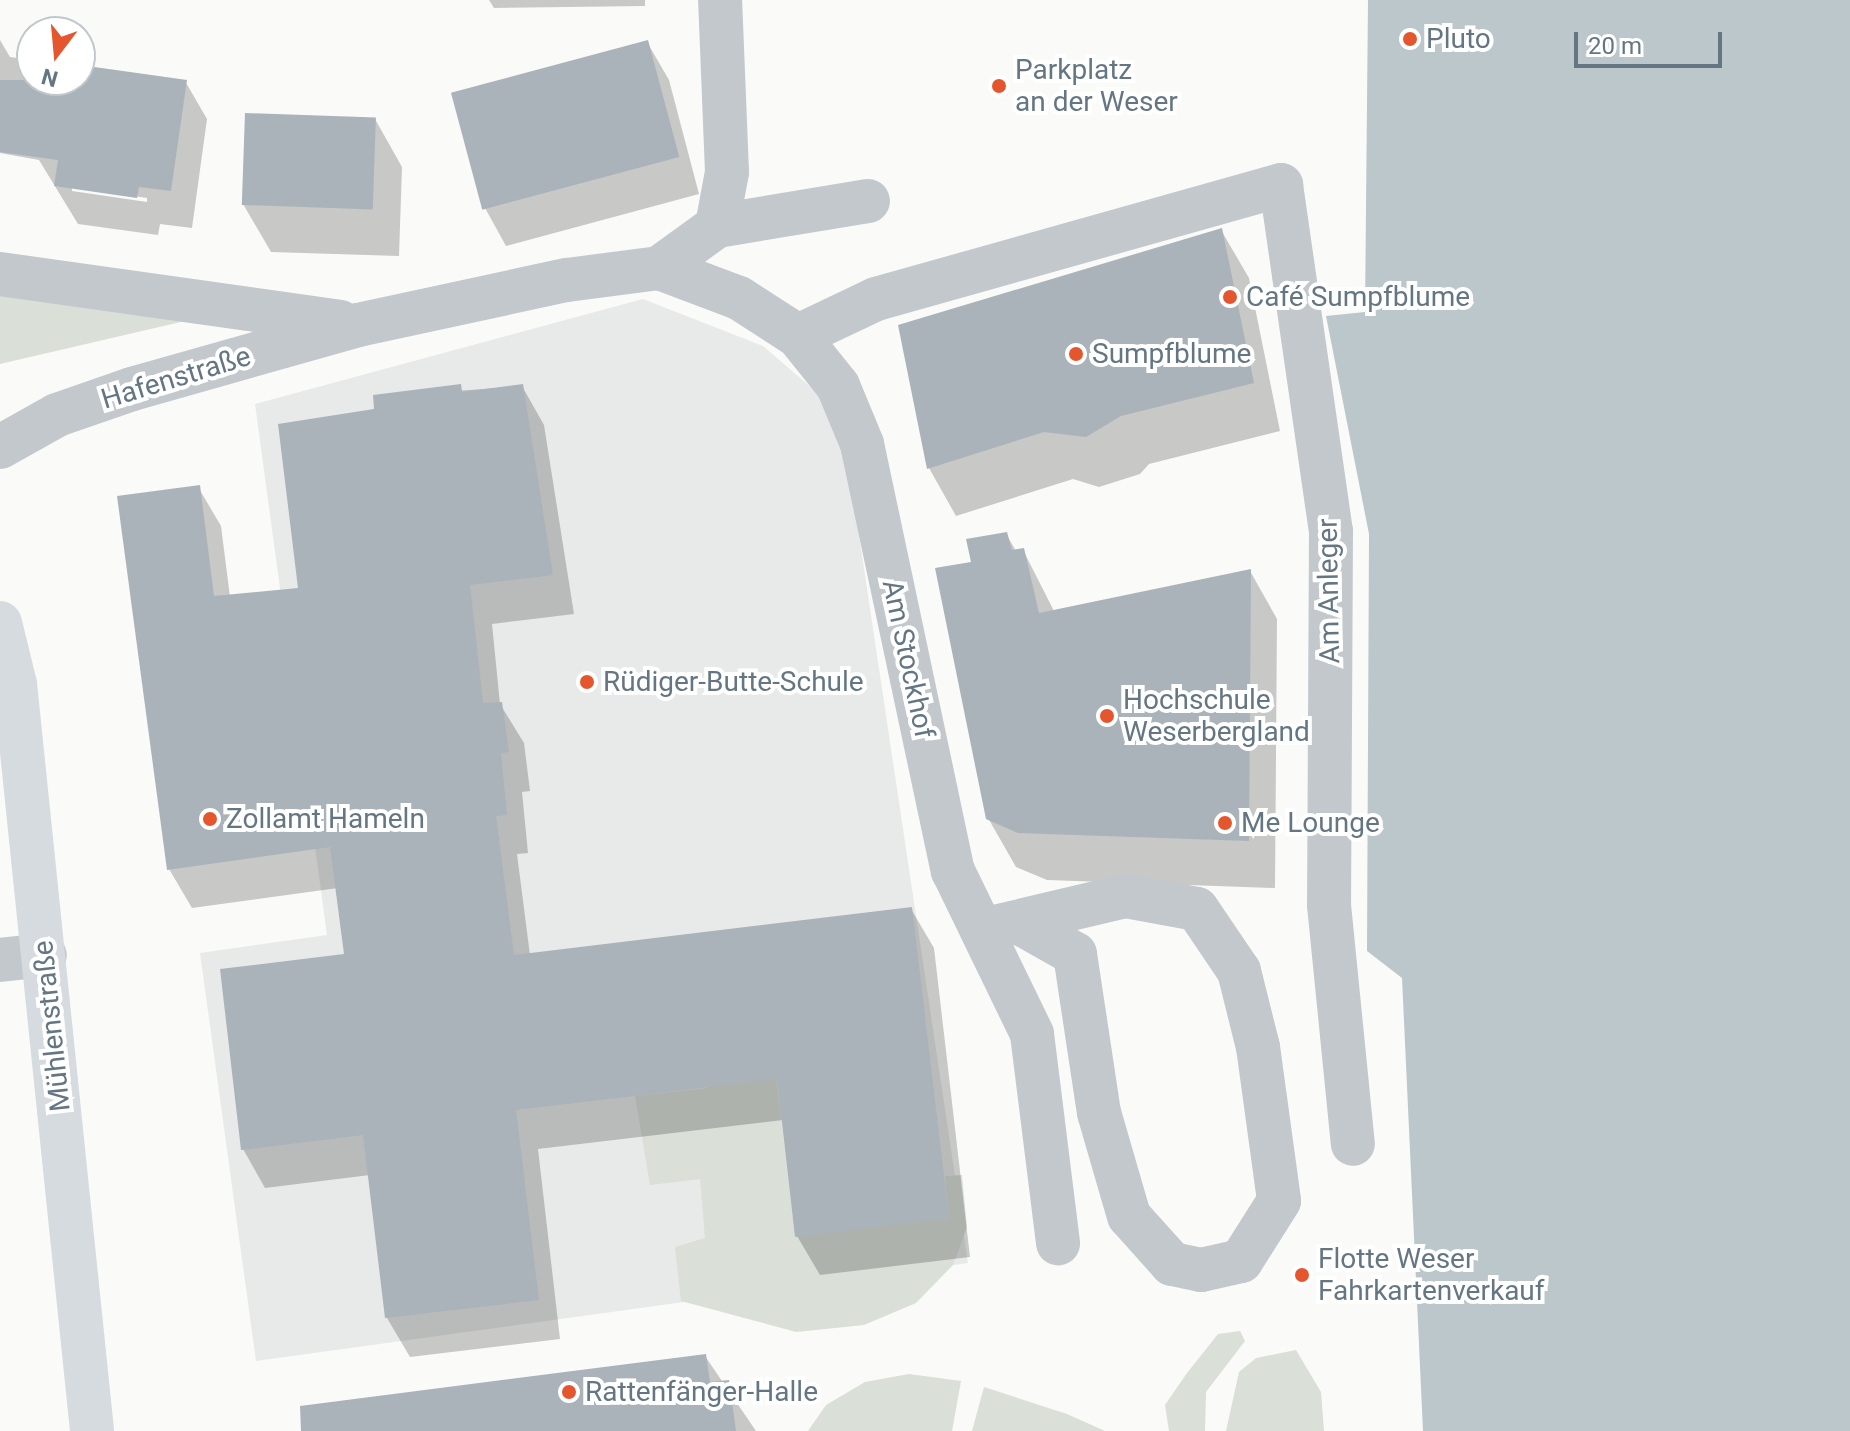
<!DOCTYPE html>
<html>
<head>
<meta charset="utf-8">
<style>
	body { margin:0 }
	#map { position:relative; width:1850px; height:1431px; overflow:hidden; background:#fafaf8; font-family:Roboto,sans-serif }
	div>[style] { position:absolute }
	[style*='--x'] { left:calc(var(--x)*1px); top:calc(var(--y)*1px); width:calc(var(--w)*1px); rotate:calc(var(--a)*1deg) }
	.built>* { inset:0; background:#e8e9e9 }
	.green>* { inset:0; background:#dadfd7 }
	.water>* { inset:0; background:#bbc7cb }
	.shadow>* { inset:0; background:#0003 }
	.building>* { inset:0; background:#aab3b9; transform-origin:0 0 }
	.minor>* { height:44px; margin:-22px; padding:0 22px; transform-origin:22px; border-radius:22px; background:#c3c8cc }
	.major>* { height:44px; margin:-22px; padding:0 22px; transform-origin:22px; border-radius:22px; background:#d6dbdf }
	.dots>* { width:22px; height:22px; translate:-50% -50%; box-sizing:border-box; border:4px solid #fff; border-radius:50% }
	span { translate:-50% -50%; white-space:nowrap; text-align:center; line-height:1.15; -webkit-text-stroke:8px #fff; paint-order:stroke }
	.poi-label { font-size:28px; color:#657683 }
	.left { translate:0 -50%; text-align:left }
	.street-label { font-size:28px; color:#657683 }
	.north { position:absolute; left:16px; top:16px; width:80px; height:80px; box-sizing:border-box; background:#fff; border:2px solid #c1c8cd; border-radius:50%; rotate:196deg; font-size:22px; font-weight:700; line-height:32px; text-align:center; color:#657683 }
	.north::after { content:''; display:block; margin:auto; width:28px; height:36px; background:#e4572e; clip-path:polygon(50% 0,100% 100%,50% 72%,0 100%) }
	.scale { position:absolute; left:1574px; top:32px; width:148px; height:36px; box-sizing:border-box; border:4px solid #657683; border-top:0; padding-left:10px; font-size:24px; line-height:28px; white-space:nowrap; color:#657683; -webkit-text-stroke:6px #fff; paint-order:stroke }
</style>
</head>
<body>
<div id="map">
	<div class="built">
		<i style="clip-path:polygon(643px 299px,763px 346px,813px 389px,843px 428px,968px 1263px,256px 1361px,200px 953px,327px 935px,255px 404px)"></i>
	</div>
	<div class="green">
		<i style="clip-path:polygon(0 288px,185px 321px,0 364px)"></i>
		<i style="clip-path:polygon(770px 1025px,795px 1236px,949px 1218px,945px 1176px,962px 1175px,967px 1227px,953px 1265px,916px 1303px,864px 1325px,796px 1332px,681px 1301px,675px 1247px,705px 1238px,700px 1179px,650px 1185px,635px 1096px,708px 1088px,702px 1032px)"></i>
		<i style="clip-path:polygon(1240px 1331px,1245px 1341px,1206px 1392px,1205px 1431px,1169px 1431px,1165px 1405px,1187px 1373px,1218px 1334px)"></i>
		<i style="clip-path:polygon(1296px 1350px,1321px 1392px,1324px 1431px,1226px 1431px,1239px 1372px,1256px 1358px)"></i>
		<i style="clip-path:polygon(909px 1374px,961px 1381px,952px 1431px,808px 1431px,826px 1405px,865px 1382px)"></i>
		<i style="clip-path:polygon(984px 1387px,1067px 1414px,1105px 1431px,972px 1431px)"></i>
	</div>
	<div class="water">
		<i style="clip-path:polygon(1368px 0,1850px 0,1850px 1431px,1423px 1431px,1402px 978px,1367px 951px,1369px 534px,1326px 316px,1365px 312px)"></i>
	</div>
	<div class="shadow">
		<i style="clip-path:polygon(489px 0,645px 0,645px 6px,494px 8px)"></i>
		<i style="clip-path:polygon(evenodd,0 40px,10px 57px,32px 60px,32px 80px,80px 80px,80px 67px,185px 81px,207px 119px,192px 228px,160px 224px,158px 235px,78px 224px,39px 160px,0 153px,0 40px,72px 187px,147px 198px,147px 202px,72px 191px,72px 187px)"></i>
		<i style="clip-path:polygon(647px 42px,669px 80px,699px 194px,506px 246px,485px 208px)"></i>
		<i style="clip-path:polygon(375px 119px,402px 167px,399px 256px,271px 252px,243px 204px)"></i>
		<i style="clip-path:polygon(1221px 230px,1249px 278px,1280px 431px,1149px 464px,1140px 474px,1099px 487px,1073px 479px,956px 516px,929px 468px)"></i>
		<i style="clip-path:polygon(522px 386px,544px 425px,574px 614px,492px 624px,500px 704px,524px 743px,530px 791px,522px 792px,528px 853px,517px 854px,530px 955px,911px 909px,934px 948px,970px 1257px,820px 1275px,797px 1236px,783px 1120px,538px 1149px,560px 1339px,410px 1357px,387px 1318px,370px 1175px,265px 1188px,243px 1149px,346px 955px,338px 888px,192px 908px,169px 869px,198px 487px,221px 526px,230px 597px,301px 590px,376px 411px,375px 397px)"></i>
		<i style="clip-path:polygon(1006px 534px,1016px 551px,1023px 550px,1054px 611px,1250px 571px,1277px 619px,1275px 888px,1047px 880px,1016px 867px,988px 818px,973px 563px)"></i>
		<i style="clip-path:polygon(705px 1356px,756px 1431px,309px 1431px)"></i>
	</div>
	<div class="building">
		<i style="left:648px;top:40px;width:121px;height:204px;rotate:75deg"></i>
		<i style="clip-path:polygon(80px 65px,187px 80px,171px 191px,139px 187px,137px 198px,54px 186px,58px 160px,0 152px,0 80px,80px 80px)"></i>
		<i style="left:245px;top:113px;width:131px;height:92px;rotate:2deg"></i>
		<i style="clip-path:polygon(1222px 228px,1254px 383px,1121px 416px,1086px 437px,1044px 432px,927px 469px,898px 325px)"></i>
		<i style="clip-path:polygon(461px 384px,462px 392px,523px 384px,553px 575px,470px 585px,483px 703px,502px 702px,509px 752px,501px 753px,507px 815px,496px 816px,514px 955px,912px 907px,949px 1218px,795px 1237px,777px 1079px,516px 1110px,539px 1300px,385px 1318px,363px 1135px,241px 1150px,220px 969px,344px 954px,330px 847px,167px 870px,117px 496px,200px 485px,214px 596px,298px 588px,278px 424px,374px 409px,373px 395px)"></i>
		<i style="clip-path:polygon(1007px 532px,1012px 550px,1024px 548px,1039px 613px,1251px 569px,1249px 841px,1018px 833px,986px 819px,935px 568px,971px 562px,966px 539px)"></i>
		<i style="clip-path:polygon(706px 1354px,710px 1382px,729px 1380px,736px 1431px,301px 1431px,300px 1406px)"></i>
	</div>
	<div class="minor">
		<i style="--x:717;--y:226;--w:153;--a:-9.4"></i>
		<i style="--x:659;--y:268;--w:72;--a:-35.9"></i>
		<i style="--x:717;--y:226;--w:55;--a:-79.5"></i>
		<i style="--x:727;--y:172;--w:172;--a:-92.3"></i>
		<i style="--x:0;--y:274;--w:343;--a:8"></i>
		<i style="--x:798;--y:336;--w:86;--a:-25.4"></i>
		<i style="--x:876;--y:299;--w:421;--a:-15.7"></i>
		<i style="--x:1281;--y:185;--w:350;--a:81.8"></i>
		<i style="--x:1331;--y:531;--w:374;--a:90.3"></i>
		<i style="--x:1329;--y:905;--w:240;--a:84.3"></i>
		<i style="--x:0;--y:447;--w:65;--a:-29.3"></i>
		<i style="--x:57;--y:415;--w:79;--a:-19.1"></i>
		<i style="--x:132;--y:389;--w:235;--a:-15.8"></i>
		<i style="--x:358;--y:325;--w:214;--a:-12.2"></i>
		<i style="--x:567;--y:280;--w:93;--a:-7.4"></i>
		<i style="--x:659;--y:268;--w:85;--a:20.6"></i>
		<i style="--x:739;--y:298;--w:70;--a:32.8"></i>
		<i style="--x:798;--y:336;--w:64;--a:51.3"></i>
		<i style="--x:838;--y:386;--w:63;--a:67.5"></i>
		<i style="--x:862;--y:444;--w:437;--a:78"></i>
		<i style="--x:953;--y:871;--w:181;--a:64.1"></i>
		<i style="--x:1032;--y:1034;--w:211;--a:82.9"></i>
		<i style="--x:982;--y:930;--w:148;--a:-13.3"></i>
		<i style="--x:1126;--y:896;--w:72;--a:10.4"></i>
		<i style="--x:1197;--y:909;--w:75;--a:55.9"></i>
		<i style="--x:1239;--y:971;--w:78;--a:76"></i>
		<i style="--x:1258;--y:1047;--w:155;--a:82.2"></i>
		<i style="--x:1279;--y:1201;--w:71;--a:122.3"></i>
		<i style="--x:1241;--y:1261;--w:41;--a:167.3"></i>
		<i style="--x:1201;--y:1270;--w:30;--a:-168"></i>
		<i style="--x:1172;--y:1264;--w:64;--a:-131.9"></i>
		<i style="--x:1129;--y:1216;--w:107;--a:-106.2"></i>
		<i style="--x:1099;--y:1113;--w:161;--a:-98.6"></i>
		<i style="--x:1075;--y:954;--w:63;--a:-150.6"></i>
		<i style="--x:0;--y:960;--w:45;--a:-6.3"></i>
	</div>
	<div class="major">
		<i style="--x:0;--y:623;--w:63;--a:76.2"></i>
		<i style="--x:15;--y:684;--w:751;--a:84.11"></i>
	</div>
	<div class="dots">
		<i style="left:1410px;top:39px;background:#e4572e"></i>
		<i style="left:999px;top:86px;background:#e4572e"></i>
		<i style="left:1230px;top:297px;background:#e4572e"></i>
		<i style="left:1076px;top:354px;background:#e4572e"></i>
		<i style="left:587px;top:682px;background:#e4572e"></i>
		<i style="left:1107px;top:716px;background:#e4572e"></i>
		<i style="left:210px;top:819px;background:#e4572e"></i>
		<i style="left:1225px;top:823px;background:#e4572e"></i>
		<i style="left:1302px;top:1275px;background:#e4572e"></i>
		<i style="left:569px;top:1392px;background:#e4572e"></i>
	</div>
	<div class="poi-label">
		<span class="left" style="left:1426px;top:39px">Pluto</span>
		<span class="left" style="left:1015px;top:86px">Parkplatz<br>an der Weser</span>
		<span class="left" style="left:1246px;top:297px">Café Sumpfblume</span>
		<span class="left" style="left:1092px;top:354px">Sumpfblume</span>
		<span class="left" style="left:603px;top:682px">Rüdiger-Butte-Schule</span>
		<span class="left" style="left:1123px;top:716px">Hochschule<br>Weserbergland</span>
		<span class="left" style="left:226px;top:819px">Zollamt Hameln</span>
		<span class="left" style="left:1241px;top:823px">Me Lounge</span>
		<span class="left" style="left:1318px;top:1275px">Flotte Weser<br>Fahrkartenverkauf</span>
		<span class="left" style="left:585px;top:1392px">Rattenfänger-Halle</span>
	</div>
	<div class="street-label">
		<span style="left:176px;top:378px;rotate:-17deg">Hafenstraße</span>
		<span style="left:1329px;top:591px;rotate:-91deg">Am Anleger</span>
		<span style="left:908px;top:659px;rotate:78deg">Am Stockhof</span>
		<span style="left:52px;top:1026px;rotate:-96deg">Mühlenstraße</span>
	</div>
	<div class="north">N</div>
	<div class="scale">20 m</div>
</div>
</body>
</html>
